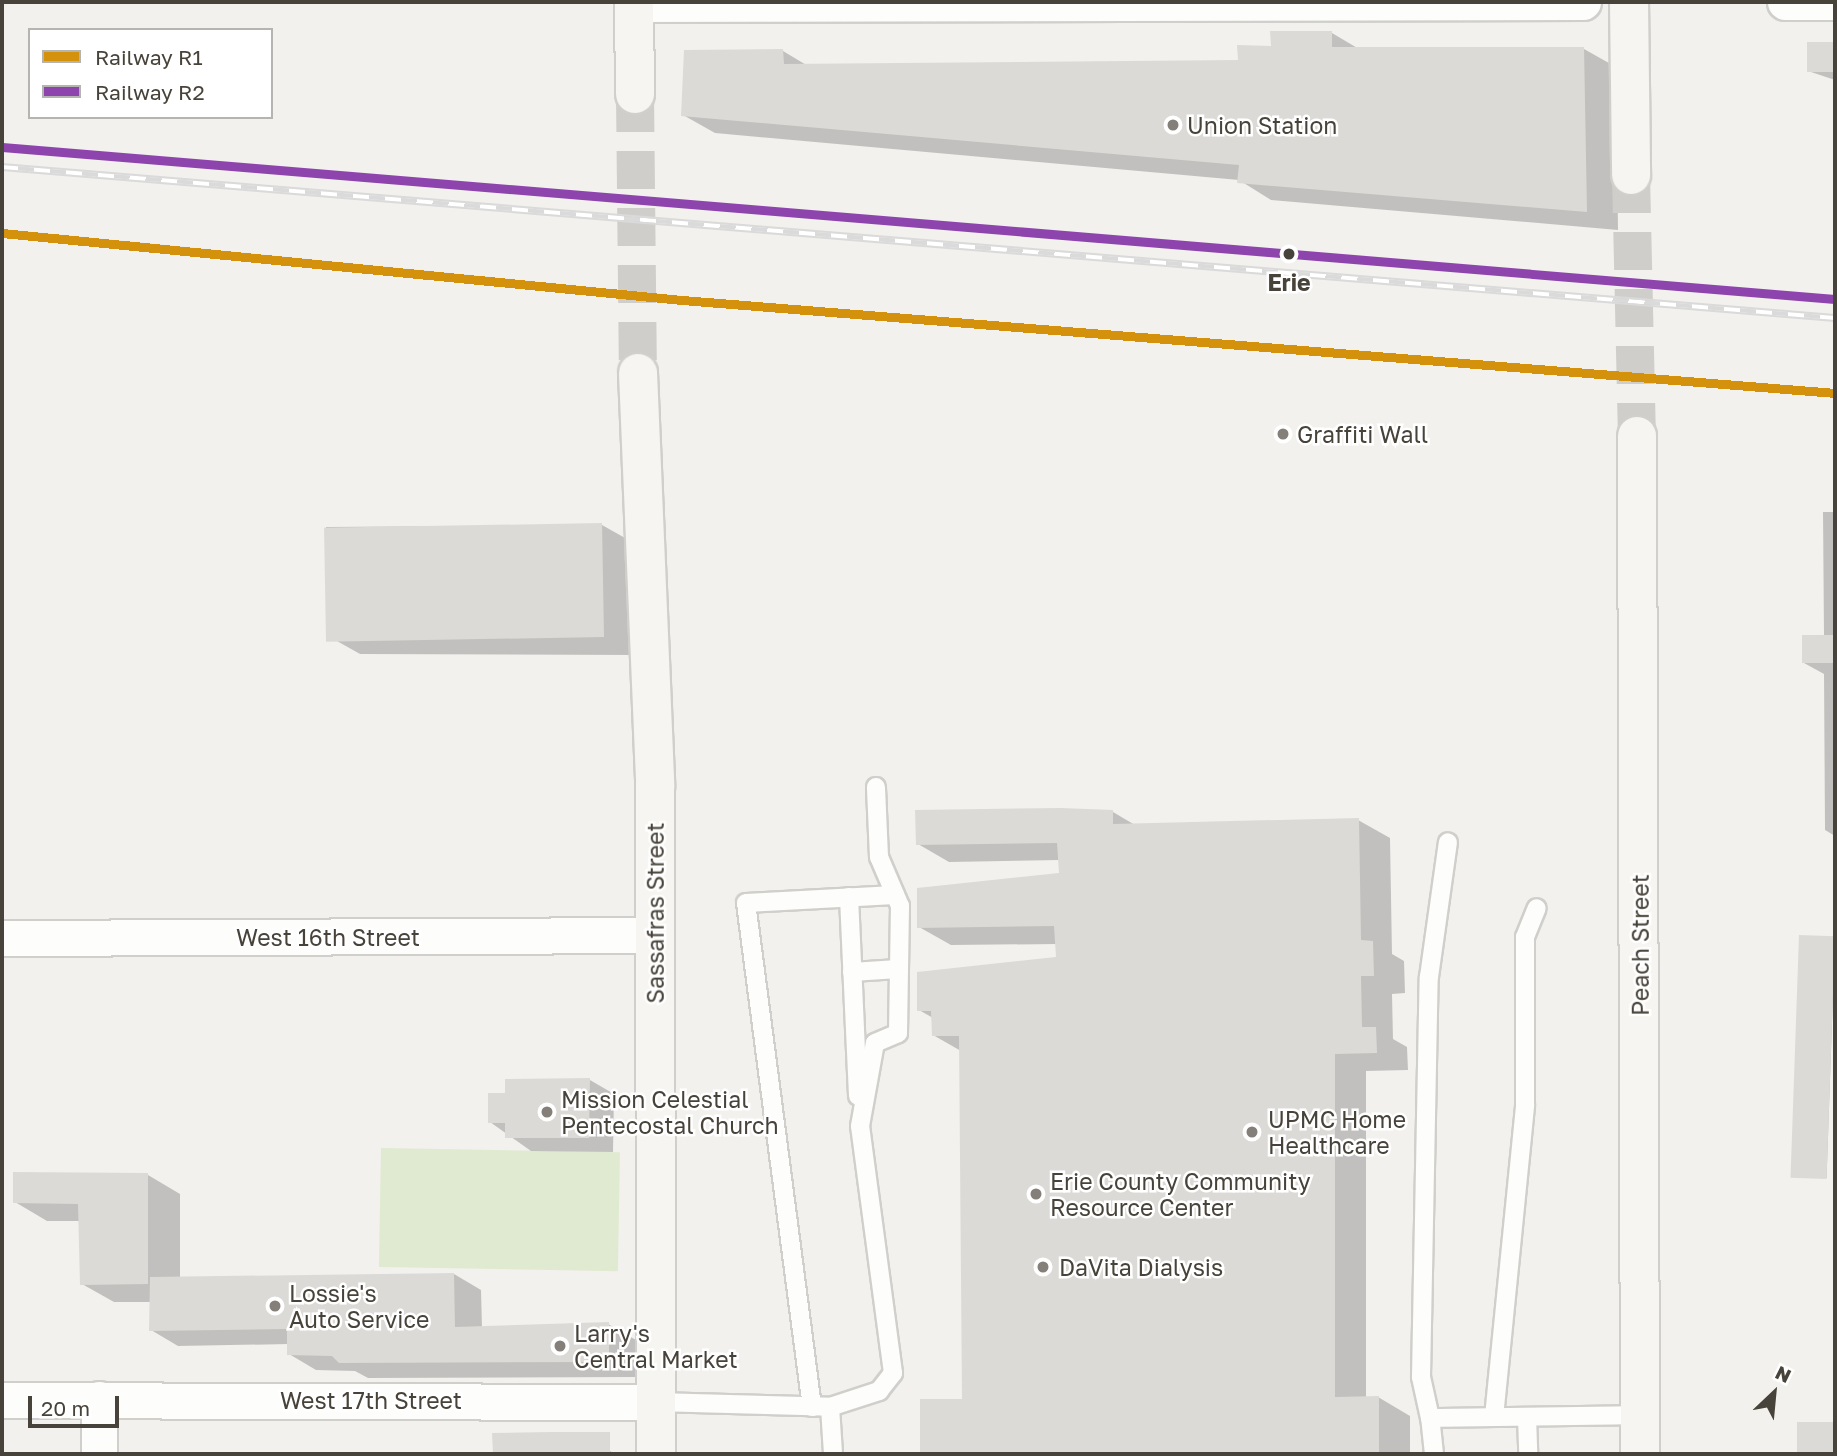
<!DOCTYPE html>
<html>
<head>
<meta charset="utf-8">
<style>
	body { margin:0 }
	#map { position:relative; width:1837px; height:1456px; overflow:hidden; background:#f2f1ee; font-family:"Golos Text",sans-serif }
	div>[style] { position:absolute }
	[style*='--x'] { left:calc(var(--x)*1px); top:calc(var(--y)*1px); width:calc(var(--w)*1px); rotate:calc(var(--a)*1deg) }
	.green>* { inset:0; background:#e0ead1; transform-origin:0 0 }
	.shadow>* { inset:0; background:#0003; transform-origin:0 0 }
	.building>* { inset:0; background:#dcdad6; transform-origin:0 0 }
	.secondary-tunnel>* { height:38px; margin-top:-19px; transform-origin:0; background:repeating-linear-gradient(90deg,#d0ceca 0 38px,transparent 0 57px) }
	.roads { filter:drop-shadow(2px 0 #d0cfcb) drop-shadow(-2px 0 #d0cfcb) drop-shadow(0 2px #d0cfcb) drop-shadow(0 -2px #d0cfcb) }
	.lane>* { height:18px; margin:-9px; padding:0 9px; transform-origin:9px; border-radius:9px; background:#fdfdfc }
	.street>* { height:35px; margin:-17.5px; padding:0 17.5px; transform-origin:17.5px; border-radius:17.5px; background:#fdfdfc }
	.secondary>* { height:38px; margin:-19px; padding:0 19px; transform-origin:19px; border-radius:19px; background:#f6f5f1 }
	.rail>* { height:8px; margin-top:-4px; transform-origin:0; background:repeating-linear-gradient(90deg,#fff 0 16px,#dadada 0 32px); box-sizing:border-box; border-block:2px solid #dadada }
	.rail-1>* { height:9px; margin:-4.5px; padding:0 4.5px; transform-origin:4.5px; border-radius:4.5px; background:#d4920c }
	.rail-2>* { height:9px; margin:-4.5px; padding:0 4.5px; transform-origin:4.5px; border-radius:4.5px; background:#8e44ad }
	.dots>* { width:19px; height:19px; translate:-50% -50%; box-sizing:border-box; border:4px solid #fff; border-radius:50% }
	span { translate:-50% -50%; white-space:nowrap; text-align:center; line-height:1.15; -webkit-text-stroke:5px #fff; paint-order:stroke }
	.poi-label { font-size:23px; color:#48433a }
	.left { translate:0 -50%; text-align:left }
	.stop-label { font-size:23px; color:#48433a; font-weight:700 }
	.street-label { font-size:23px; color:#48433a }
	.frame { position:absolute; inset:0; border:4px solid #48433a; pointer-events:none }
	.legend { position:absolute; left:28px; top:28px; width:245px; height:91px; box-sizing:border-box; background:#fff; border:2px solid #b6b4b0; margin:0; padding:9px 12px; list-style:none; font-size:21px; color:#48433a }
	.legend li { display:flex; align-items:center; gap:14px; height:35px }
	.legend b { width:35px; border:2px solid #b6b4b0 }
	.north { position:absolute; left:1739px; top:1358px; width:70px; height:70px; -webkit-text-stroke:5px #fff; paint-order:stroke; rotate:26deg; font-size:19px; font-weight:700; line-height:28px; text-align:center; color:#48433a }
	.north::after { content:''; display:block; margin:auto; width:24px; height:32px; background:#48433a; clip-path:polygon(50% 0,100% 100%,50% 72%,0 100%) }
	.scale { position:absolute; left:28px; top:1396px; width:91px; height:32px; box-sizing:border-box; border:4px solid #48433a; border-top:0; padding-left:9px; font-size:21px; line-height:24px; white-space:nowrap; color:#48433a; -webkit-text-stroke:5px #fff; paint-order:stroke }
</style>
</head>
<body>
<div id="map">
	<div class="green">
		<i style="left:381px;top:1148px;width:239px;height:119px;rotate:1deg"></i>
	</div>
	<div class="shadow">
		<i style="clip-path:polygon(1272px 33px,1332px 33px,1359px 49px,1584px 49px,1616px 67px,1618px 230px,1271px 200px,1239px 180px,715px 133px,683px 115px,783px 51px,808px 66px,1240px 62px,1273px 48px)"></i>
		<i style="clip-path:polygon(1809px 43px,1835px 43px,1835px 80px,1808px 71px)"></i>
		<i style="clip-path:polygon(1823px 512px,1835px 512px,1835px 836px,1825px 830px,1824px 674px,1804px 663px,1824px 637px)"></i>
		<i style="clip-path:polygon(602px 525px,634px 543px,635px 655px,360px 654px,328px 636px,326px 527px)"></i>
		<i style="clip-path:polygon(1113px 812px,1135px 825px,1358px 820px,1390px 838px,1392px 954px,1404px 961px,1405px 993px,1392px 994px,1393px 1039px,1407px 1047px,1408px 1070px,1366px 1071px,1366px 1398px,1378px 1397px,1410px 1416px,1410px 1454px,922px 1454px,922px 1400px,964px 1401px,961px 1051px,933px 1035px,933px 1018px,919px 1010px,1058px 958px,1057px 944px,951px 945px,919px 927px,1061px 875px,1060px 860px,949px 862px,918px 844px)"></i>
		<i style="left:1801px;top:937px;width:34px;height:240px;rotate:2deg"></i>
		<i style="clip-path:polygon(590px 1080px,614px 1094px,613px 1152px,531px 1151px,490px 1122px,507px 1095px)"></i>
		<i style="clip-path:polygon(148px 1175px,180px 1194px,180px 1278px,454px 1274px,481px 1290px,482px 1328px,608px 1324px,636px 1340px,636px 1377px,368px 1378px,355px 1371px,316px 1370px,289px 1354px,289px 1344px,178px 1346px,151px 1330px,151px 1302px,114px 1302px,82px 1284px,80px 1221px,47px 1221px,15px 1202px)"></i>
		<i style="clip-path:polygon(506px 1434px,597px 1441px,614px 1454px,507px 1454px)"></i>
	</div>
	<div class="building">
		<i style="clip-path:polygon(1270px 31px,1332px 31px,1332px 47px,1584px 47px,1587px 212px,1237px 183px,1239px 165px,681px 116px,684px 50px,783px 49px,784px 64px,1238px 60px,1237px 45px,1271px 46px)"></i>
		<i style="left:1807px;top:42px;width:28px;height:30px"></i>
		<i style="left:602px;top:523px;width:114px;height:278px;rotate:89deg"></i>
		<i style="left:1835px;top:635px;width:28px;height:33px;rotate:90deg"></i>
		<i style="clip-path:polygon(1061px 808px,1113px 810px,1113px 824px,1359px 818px,1361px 940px,1373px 941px,1374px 976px,1361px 976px,1362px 1027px,1376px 1027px,1377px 1053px,1335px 1054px,1335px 1397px,1379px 1396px,1379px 1454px,920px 1454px,920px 1399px,962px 1399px,959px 1036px,932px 1036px,931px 1011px,917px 1011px,917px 972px,1056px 957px,1054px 926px,917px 928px,917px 888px,1059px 873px,1057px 843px,916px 845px,915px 810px)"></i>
		<i style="left:1799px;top:935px;width:36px;height:243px;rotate:2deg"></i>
		<i style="clip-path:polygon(590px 1078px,589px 1138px,505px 1138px,505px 1123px,488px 1123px,488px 1093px,505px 1093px,505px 1079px)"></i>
		<i style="clip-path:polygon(13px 1172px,148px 1173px,148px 1284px,80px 1285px,78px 1204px,13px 1203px)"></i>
		<i style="clip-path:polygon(454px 1273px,455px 1327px,609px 1322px,609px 1362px,339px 1363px,332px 1356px,287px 1355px,287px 1329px,149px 1331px,150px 1277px)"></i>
		<i style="left:1835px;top:1422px;width:32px;height:38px;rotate:90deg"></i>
		<i style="clip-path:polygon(551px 1432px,610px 1432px,610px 1454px,493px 1454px,492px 1433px)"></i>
	</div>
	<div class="secondary-tunnel">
		<i style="--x:635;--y:94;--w:279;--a:89.4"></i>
		<i style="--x:1631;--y:175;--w:261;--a:88.7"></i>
	</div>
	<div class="roads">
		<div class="lane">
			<i style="--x:849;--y:897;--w:199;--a:87.4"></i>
			<i style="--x:852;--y:972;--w:46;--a:-3.7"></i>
			<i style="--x:656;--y:1402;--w:174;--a:1.6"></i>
			<i style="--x:830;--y:1407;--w:47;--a:86.3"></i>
			<i style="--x:812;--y:1407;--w:508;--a:-97.46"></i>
			<i style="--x:746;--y:903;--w:149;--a:-3.1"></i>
			<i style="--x:830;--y:1407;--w:52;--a:-18.1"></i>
			<i style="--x:879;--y:1391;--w:23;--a:-52"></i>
			<i style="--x:893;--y:1373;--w:249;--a:-97.6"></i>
			<i style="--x:860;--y:1126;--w:84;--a:-79.8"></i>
			<i style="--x:875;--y:1043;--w:25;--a:-23"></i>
			<i style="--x:898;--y:1033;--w:127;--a:-89.1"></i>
			<i style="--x:900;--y:906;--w:53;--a:-113.2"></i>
			<i style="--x:879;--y:857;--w:70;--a:-92.5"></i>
			<i style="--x:1494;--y:1417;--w:314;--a:-84.3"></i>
			<i style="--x:1525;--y:1105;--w:168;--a:-90"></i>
			<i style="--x:1525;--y:937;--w:31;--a:-68"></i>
			<i style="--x:1527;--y:1417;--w:37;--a:88"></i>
			<i style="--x:1430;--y:1418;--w:42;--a:-102.4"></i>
			<i style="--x:1421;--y:1377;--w:400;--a:-88.9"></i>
			<i style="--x:1429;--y:977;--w:136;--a:-82"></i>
			<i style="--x:1434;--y:1454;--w:36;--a:-96"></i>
			<i style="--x:1430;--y:1418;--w:210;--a:-0.8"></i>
		</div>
		<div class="street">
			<i style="--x:1785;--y:2;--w:50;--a:0"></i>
			<i style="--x:634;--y:4;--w:949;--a:-0.12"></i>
			<i style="--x:2;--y:938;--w:653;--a:-0.26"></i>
			<i style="--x:99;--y:1399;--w:55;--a:90"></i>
			<i style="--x:2;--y:1400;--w:654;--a:0.18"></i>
		</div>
		<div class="secondary">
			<i style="--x:634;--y:2;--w:92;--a:89.4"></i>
			<i style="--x:1629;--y:2;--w:173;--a:89.3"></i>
			<i style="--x:638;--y:373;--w:412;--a:87.6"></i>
			<i style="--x:655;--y:785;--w:669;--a:89.91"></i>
			<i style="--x:1637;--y:436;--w:1018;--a:89.83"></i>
		</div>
	</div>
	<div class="rail">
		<i style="--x:2;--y:167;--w:1839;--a:4.71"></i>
		<i style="--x:2;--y:233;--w:683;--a:5.63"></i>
		<i style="--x:682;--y:300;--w:1157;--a:4.61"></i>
	</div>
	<div class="rail-1">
		<i style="--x:2;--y:233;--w:683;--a:5.63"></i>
		<i style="--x:682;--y:300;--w:1157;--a:4.61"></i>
	</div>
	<div class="rail-2">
		<i style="--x:2;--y:147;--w:1839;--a:4.74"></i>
	</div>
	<div class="dots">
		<i style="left:1173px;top:125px;background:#848079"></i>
		<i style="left:1289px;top:254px;background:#48433a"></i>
		<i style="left:1283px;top:434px;background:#848079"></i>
		<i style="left:547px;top:1112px;background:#848079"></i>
		<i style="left:1252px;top:1132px;background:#848079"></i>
		<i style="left:1036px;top:1194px;background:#848079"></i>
		<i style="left:1043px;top:1267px;background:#848079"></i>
		<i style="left:275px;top:1306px;background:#848079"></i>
		<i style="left:560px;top:1346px;background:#848079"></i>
	</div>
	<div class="poi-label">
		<span class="left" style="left:1187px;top:125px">Union Station</span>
		<span class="left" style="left:1297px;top:434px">Graffiti Wall</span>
		<span class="left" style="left:561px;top:1112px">Mission Celestial<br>Pentecostal Church</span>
		<span class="left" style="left:1268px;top:1132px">UPMC Home<br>Healthcare</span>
		<span class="left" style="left:1050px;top:1194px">Erie County Community<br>Resource Center</span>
		<span class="left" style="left:1059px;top:1267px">DaVita Dialysis</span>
		<span class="left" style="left:289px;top:1306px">Lossie's<br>Auto Service</span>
		<span class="left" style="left:574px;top:1346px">Larry's<br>Central Market</span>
	</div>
	<div class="stop-label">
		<span style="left:1289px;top:282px">Erie</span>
	</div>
	<div class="street-label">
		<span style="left:655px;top:913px;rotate:-90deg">Sassafras Street</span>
		<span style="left:328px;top:937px">West 16th Street</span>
		<span style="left:1640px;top:945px;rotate:-90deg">Peach Street</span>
		<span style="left:371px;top:1400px">West 17th Street</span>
	</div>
	<div class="frame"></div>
	<ul class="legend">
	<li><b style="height:9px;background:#d4920c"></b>Railway R1</li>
	<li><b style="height:9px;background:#8e44ad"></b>Railway R2</li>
	</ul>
	<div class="north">N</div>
	<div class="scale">20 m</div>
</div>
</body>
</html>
